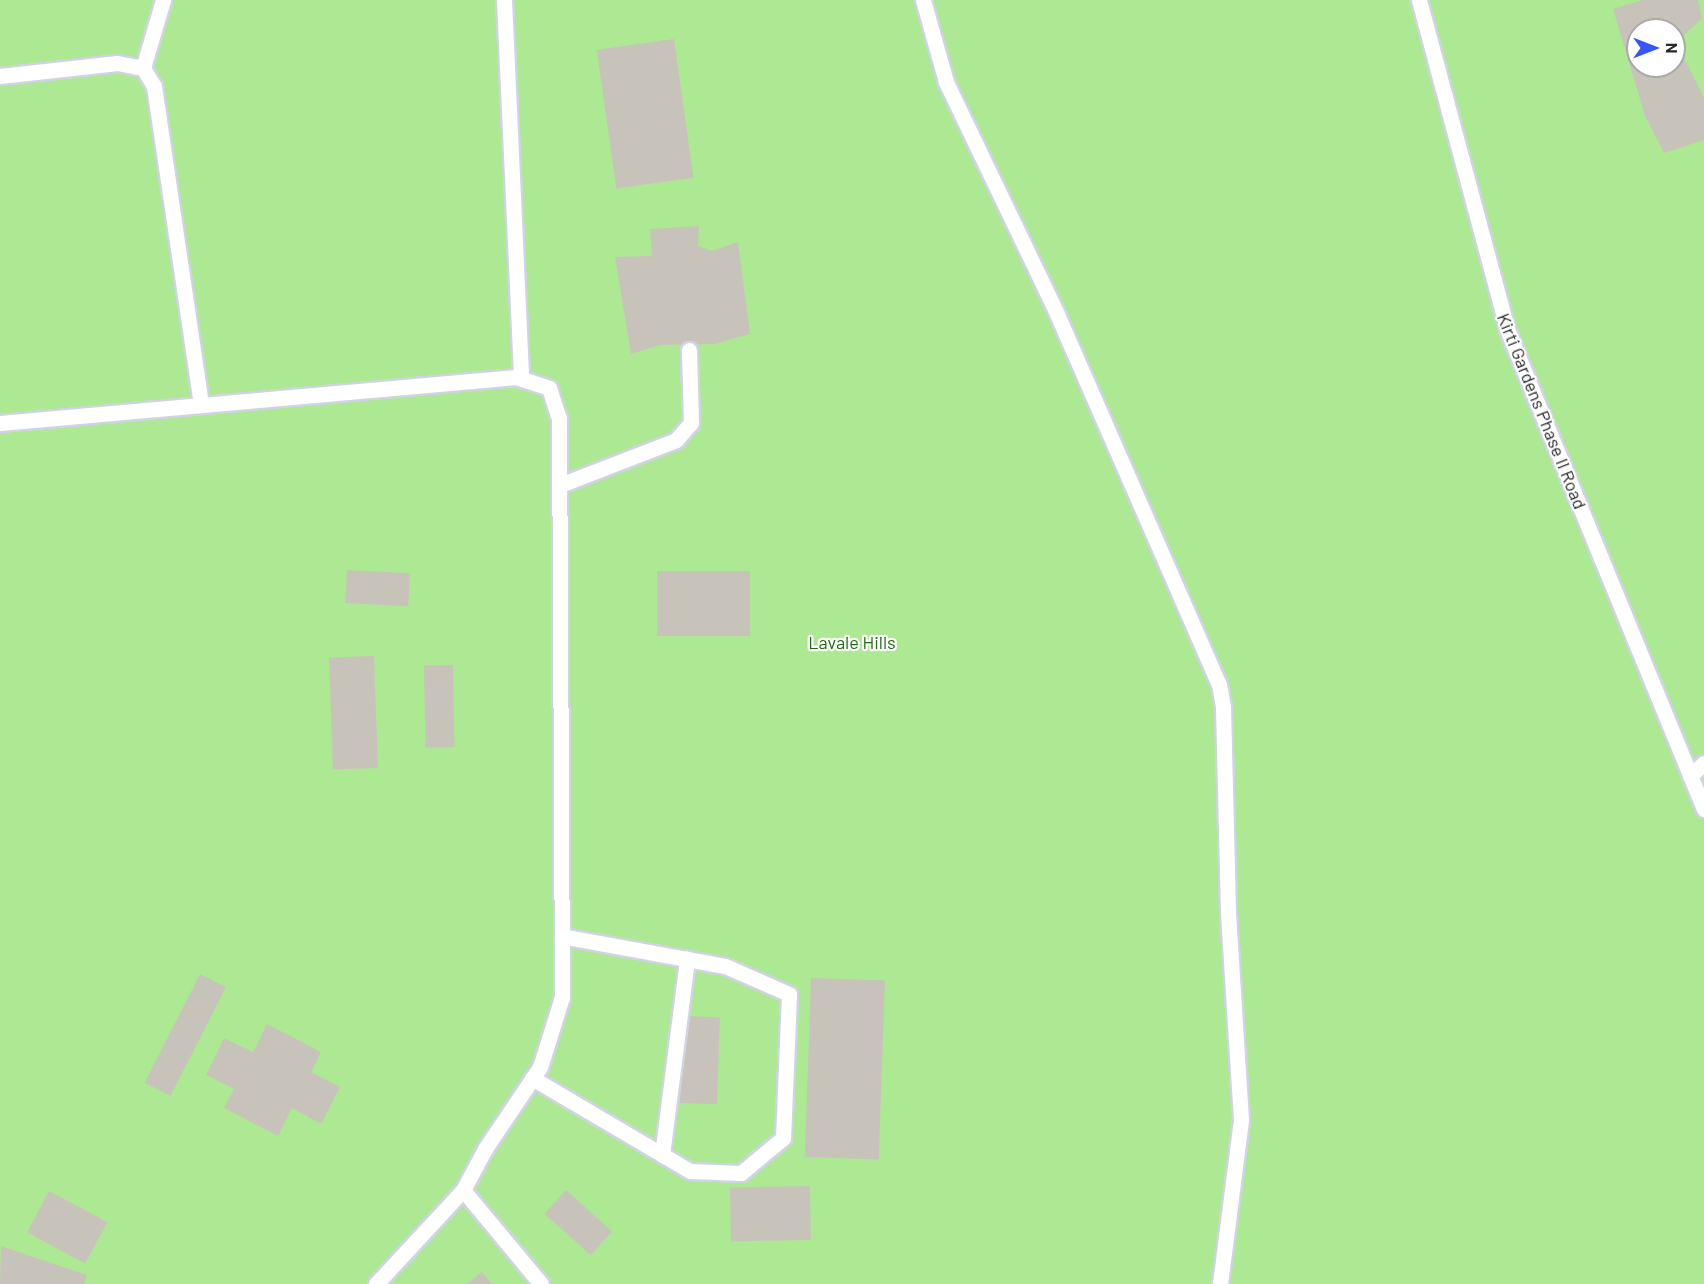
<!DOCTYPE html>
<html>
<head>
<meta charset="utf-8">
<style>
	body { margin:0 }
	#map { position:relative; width:1704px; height:1284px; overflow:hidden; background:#ede6db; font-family:Barlow,sans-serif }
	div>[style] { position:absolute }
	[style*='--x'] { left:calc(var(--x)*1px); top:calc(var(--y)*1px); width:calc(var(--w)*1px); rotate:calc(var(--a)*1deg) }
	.green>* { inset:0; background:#ade893 }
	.building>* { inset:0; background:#c8c3ba; transform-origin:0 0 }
	.roads { filter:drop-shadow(2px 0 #d0d3e4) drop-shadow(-2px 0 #d0d3e4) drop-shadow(0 2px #d0d3e4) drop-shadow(0 -2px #d0d3e4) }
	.lane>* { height:15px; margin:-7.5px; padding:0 7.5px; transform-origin:7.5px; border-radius:7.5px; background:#fff }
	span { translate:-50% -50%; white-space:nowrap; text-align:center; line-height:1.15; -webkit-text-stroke:4.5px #fff; paint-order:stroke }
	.street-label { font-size:18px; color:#2a2a2a }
	.park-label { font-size:18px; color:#246c14 }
	.north { position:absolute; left:1626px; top:18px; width:60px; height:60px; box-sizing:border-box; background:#fff; border:2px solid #aaa; border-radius:50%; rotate:90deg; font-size:16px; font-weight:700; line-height:24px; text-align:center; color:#2a2a2a }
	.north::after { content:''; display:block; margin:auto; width:21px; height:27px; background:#3655ff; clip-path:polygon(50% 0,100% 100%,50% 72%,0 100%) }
</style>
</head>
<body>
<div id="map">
	<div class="green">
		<i style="clip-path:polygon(evenodd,0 0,1704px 0,1704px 1284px,0 1284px,0 0,1638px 30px,1674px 30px,1674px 66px,1638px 66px,1638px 30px)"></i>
	</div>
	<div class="building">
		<i style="clip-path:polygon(evenodd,1642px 0,1698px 0,1702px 18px,1679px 40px,1685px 60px,1704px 98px,1704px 140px,1664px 153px,1645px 116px,1613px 9px,1642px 0,1638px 30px,1674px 30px,1674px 66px,1638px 66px,1638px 30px)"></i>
		<i style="left:674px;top:39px;width:140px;height:78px;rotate:82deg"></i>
		<i style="clip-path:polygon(699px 226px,698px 246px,712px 251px,738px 242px,750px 334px,714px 344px,660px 345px,631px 354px,615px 257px,652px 256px,650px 229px)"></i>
		<i style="left:347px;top:570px;width:63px;height:33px;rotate:3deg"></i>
		<i style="left:750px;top:571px;width:65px;height:93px;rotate:90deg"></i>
		<i style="left:374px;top:656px;width:112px;height:45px;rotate:88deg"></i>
		<i style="left:453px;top:665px;width:82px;height:29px;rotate:89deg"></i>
		<i style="left:200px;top:974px;width:29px;height:122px;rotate:27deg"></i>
		<i style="left:811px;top:978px;width:74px;height:179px;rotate:2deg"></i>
		<i style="left:683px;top:1016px;width:37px;height:87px;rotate:2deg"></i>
		<i style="clip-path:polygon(267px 1024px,321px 1052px,311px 1072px,340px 1087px,321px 1124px,292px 1108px,278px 1136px,224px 1108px,234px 1089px,206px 1075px,224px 1038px,253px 1052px)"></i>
		<i style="left:810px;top:1186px;width:54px;height:80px;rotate:89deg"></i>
		<i style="left:566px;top:1190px;width:62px;height:32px;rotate:42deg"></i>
		<i style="left:49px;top:1191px;width:66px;height:47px;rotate:28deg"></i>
		<i style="clip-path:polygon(1px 1246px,87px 1275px,84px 1284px,0 1284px)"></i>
		<i style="clip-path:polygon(482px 1272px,492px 1284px,467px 1284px)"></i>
	</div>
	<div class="roads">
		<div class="lane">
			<i style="--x:504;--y:0;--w:378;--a:87.4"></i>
			<i style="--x:923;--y:0;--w:85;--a:74.3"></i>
			<i style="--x:946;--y:82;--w:257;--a:64.4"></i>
			<i style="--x:1057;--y:314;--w:404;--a:66.4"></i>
			<i style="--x:1219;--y:684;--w:23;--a:80"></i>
			<i style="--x:1223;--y:707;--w:206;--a:88.6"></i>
			<i style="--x:1228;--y:913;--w:207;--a:86.4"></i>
			<i style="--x:1241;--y:1120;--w:165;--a:97.3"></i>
			<i style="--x:1419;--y:0;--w:341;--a:75"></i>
			<i style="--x:1507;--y:329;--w:519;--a:67.69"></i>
			<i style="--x:143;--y:68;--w:71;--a:-73.6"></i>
			<i style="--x:0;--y:76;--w:118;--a:-6.3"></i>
			<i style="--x:117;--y:63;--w:26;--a:11"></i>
			<i style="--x:143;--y:68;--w:21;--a:59"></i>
			<i style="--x:154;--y:86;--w:322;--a:81.6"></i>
			<i style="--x:0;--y:423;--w:518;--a:-5.09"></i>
			<i style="--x:516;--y:377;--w:35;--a:18"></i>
			<i style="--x:549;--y:388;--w:32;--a:72"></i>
			<i style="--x:559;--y:418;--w:579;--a:89.7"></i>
			<i style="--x:562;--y:997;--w:73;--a:107.4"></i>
			<i style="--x:540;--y:1067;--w:99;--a:123.9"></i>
			<i style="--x:485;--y:1149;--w:47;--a:118.2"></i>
			<i style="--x:463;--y:1190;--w:128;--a:132.8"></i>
			<i style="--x:560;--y:485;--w:124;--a:-21.2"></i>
			<i style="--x:676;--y:440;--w:23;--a:-49"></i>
			<i style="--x:691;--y:423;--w:73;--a:-91.6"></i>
			<i style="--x:1690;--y:776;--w:19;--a:-43"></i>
			<i style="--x:532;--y:1078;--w:183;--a:30.5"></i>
			<i style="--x:690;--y:1171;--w:51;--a:2.2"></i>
			<i style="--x:741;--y:1173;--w:55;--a:-39.8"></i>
			<i style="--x:783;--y:1138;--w:144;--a:-87.6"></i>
			<i style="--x:789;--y:994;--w:70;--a:-156.4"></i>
			<i style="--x:725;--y:966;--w:166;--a:-169.6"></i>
			<i style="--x:662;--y:1155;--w:198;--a:-82.7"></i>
			<i style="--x:463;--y:1190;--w:122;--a:50.3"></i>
		</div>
	</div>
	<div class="street-label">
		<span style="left:1542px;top:411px;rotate:68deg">Kirti Gardens Phase II Road</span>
	</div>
	<div class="park-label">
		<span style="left:852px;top:642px">Lavale Hills</span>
	</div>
	<div class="north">N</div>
</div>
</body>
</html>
